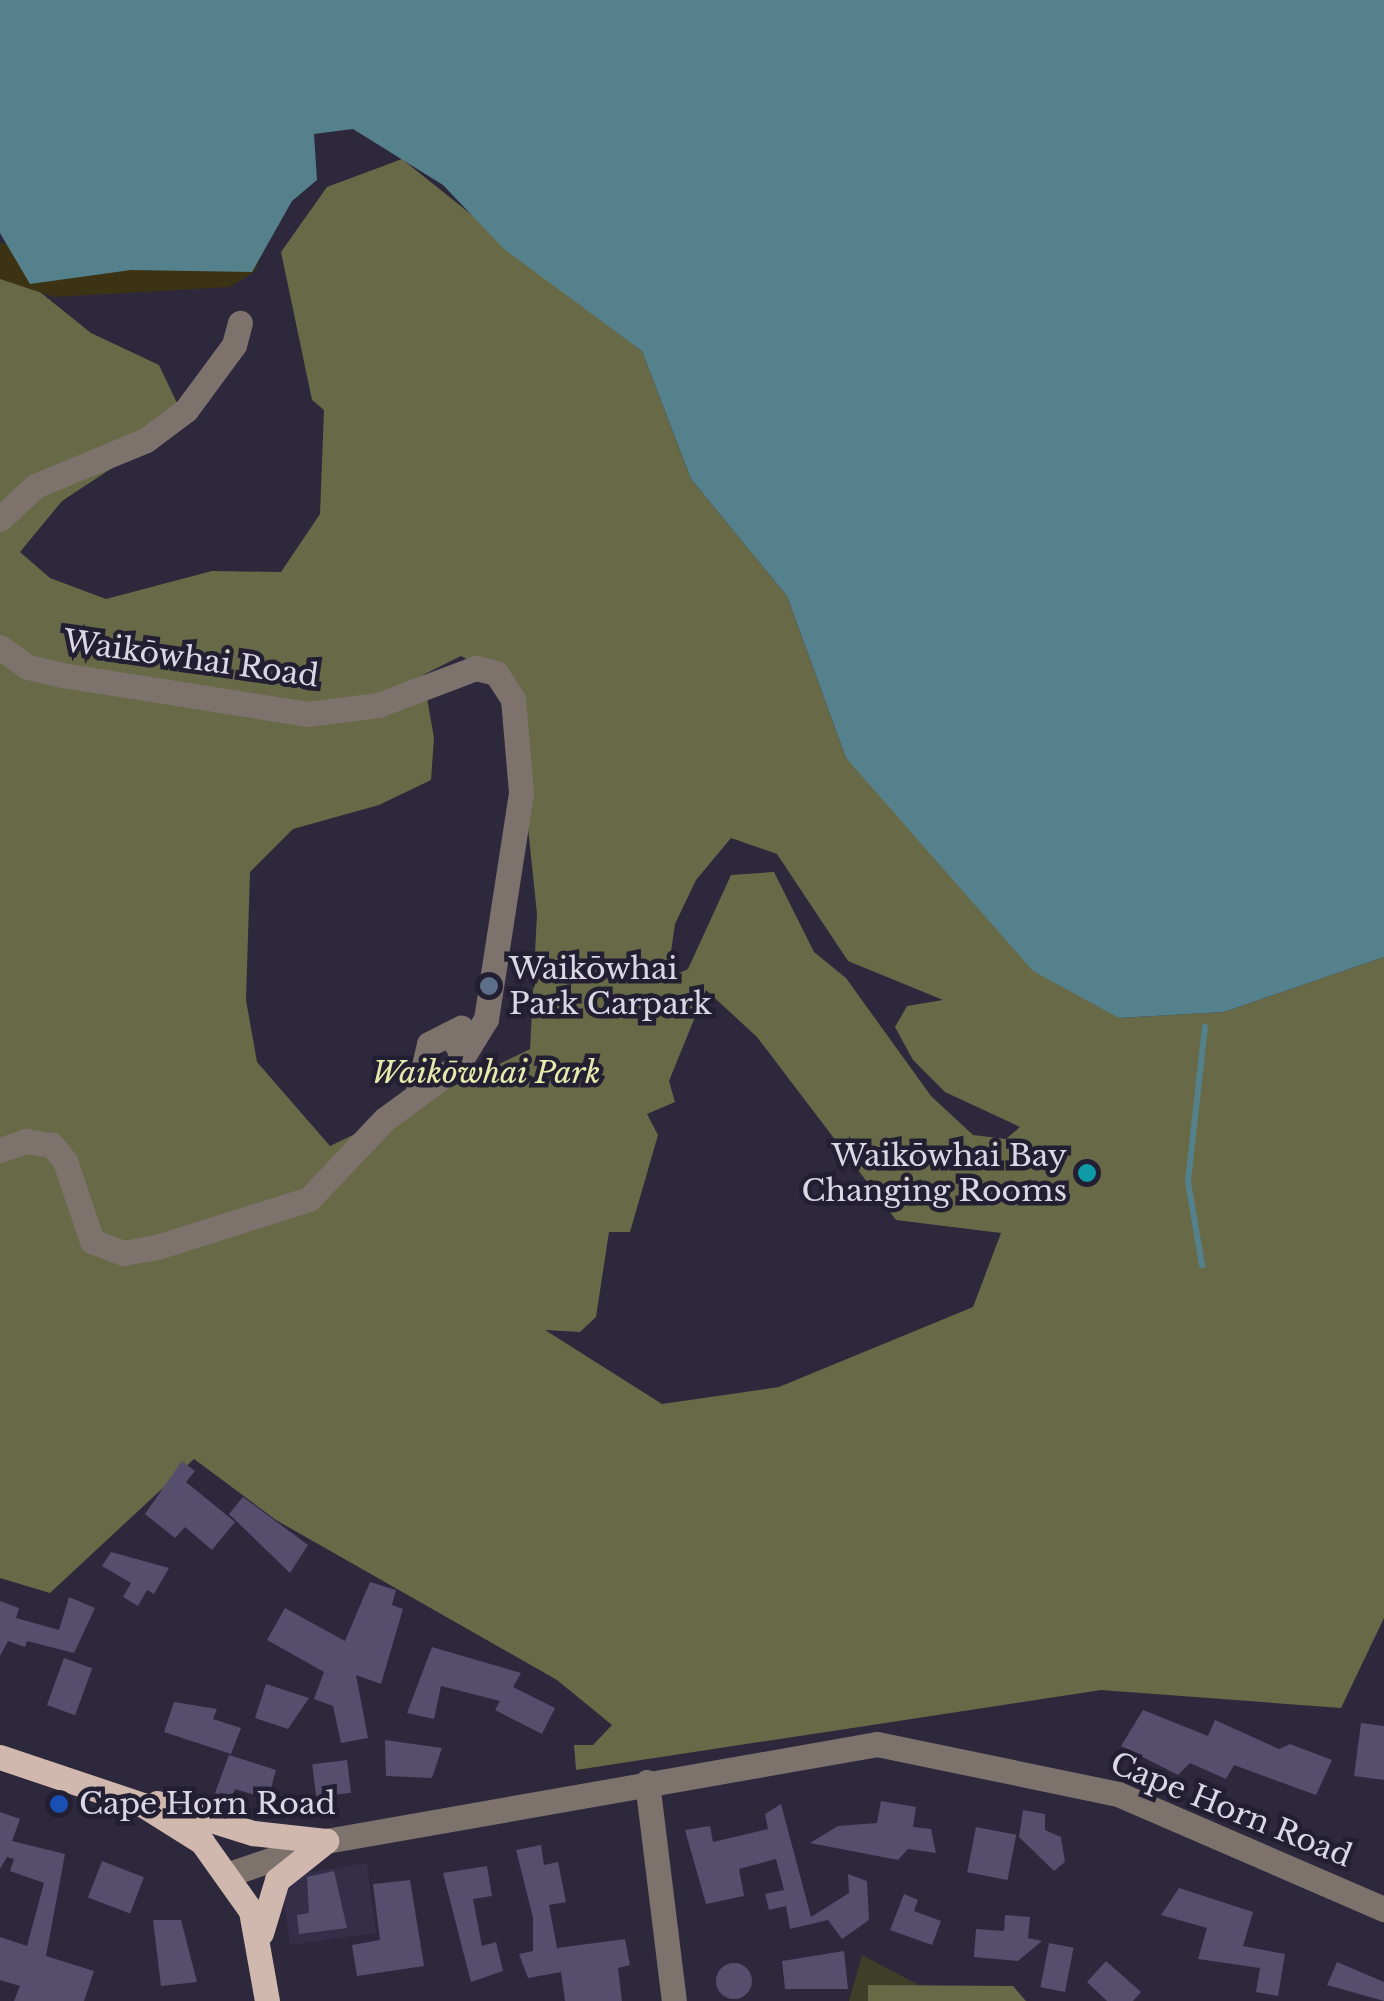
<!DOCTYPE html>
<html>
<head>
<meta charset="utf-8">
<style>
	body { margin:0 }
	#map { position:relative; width:1384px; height:2001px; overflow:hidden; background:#2d283c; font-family:"Libre Baskerville",serif }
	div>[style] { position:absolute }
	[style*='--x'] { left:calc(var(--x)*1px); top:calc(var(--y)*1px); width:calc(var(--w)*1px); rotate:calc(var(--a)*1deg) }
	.built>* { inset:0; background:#352e48 }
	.green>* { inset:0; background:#3e3f28 }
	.forest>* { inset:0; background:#686947 }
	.sand>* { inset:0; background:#3b3313 }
	.water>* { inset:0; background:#55818d }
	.stream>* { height:6px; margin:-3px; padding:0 3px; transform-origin:3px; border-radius:3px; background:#55818d }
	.building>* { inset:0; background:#564e6d; transform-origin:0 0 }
	.round { border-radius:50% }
	.minor>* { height:25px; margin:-12.5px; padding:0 12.5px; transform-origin:12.5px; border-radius:12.5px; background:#7e726d }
	.major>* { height:25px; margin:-12.5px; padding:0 12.5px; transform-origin:12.5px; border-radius:12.5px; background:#d0b8af }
	.dots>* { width:28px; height:28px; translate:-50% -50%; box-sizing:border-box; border:5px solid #231f32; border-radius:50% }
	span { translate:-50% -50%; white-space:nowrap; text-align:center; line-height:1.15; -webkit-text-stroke:9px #231f32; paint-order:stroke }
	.street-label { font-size:30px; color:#dbd8e5 }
	.poi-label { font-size:30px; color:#dbd8e5 }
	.left { translate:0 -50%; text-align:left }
	.right { translate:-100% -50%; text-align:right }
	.park-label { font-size:30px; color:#e7eaab; font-style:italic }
</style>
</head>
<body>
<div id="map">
	<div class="built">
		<i style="clip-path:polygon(367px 1863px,376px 1933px,290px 1945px,283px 1898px,303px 1873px)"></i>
	</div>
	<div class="green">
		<i style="clip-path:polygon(862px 1955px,949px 2001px,849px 2001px)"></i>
	</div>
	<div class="forest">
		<i style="clip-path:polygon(evenodd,402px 159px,642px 351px,691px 479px,787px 596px,846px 758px,1119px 1018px,1224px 1012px,1384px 957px,1384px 1618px,1341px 1708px,1101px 1690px,576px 1770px,574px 1745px,593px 1745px,612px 1725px,557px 1680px,276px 1520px,194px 1459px,50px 1593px,0 1578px,0 278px,30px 284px,91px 333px,159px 365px,185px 420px,62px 501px,20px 552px,50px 578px,106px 599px,212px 571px,281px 572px,320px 514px,324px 410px,312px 400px,281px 252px,327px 187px,402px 159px,461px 656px,513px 684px,537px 914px,530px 1049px,330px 1146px,257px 1062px,246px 1000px,250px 872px,293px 829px,379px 805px,431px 780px,434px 738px,423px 675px,461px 656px,402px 159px,731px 838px,777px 854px,848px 961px,943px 1000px,907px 1006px,895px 1027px,913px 1060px,945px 1092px,1020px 1127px,1006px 1139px,973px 1135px,931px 1096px,846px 978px,814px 952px,774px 872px,731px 875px,688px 969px,667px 979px,675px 924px,696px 880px,731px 838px,402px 159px,706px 990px,757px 1037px,896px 1220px,1001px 1233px,973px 1307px,779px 1387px,662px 1404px,545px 1330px,580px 1332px,596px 1317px,609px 1232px,630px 1232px,658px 1135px,647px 1114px,675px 1102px,669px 1081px,706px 990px)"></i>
		<i style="clip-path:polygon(868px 1985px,1013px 1986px,1026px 2001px,868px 2001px)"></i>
	</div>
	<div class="sand">
		<i style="clip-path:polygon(288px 177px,255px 271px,230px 287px,54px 297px,0 279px,0 243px,63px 252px)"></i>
	</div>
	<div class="water">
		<i style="clip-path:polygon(0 0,1384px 0,1384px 957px,1224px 1012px,1119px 1018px,1033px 971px,846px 758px,787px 596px,691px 479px,642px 351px,504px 249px,443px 185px,353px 129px,314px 134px,317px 180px,292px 201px,252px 272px,131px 270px,30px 284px,0 233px)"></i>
	</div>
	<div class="stream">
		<i style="--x:1202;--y:1265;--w:85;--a:-99.5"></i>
		<i style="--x:1188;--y:1181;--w:155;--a:-83.7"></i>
	</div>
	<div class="building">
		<i style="clip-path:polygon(182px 1461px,195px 1471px,186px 1482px,235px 1522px,212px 1550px,185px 1527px,175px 1538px,145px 1514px)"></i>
		<i style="clip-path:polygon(243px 1497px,308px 1545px,290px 1573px,229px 1514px)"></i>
		<i style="clip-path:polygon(111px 1552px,169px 1568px,154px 1594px,147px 1590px,138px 1606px,123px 1597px,131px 1583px,102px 1566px)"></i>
		<i style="clip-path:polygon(370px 1582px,396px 1590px,392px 1605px,403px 1609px,381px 1684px,356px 1675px,368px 1738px,341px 1743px,333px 1706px,314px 1699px,324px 1672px,267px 1640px,285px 1608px,345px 1641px)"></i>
		<i style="clip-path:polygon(69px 1597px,95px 1608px,74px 1653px,27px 1641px,25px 1647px,8px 1641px,0 1656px,0 1601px,19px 1608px,16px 1618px,59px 1630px)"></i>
		<i style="clip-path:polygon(432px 1647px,521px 1673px,513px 1687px,555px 1708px,542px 1734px,495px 1710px,500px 1701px,441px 1686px,434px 1719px,407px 1713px)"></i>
		<i style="left:64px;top:1658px;width:30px;height:50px;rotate:20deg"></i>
		<i style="clip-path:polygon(266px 1684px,309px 1698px,288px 1729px,255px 1718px)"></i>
		<i style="clip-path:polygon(174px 1702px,217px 1709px,213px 1719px,241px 1728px,231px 1754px,164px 1732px)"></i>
		<i style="clip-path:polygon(1143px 1710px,1208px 1736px,1215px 1720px,1279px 1749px,1290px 1744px,1332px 1760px,1316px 1795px,1234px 1765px,1226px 1779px,1190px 1763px,1178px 1775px,1121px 1746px)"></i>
		<i style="clip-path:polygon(1361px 1723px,1384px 1726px,1384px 1780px,1354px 1776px)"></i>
		<i style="clip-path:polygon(385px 1740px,442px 1748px,432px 1778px,386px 1776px)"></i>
		<i style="clip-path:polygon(229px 1755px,276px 1770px,268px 1799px,235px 1789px,231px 1799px,215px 1793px)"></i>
		<i style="left:347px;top:1760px;width:33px;height:35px;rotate:83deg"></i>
		<i style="clip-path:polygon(881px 1801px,916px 1807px,913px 1827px,931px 1829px,936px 1853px,908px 1849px,898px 1860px,810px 1843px,838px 1826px,877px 1823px)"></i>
		<i style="clip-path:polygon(781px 1804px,811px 1917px,849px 1893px,848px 1874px,867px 1881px,869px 1920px,842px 1939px,828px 1920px,790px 1929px,786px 1906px,769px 1910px,765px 1894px,784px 1890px,776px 1859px,739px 1869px,744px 1896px,706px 1904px,685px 1830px,710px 1826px,713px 1842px,768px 1829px,765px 1814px)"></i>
		<i style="clip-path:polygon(1023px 1810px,1045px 1814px,1045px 1830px,1061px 1837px,1065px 1862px,1054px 1871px,1019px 1837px)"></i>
		<i style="clip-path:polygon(0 1812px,20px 1819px,12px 1841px,65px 1854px,46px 1956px,94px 1971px,84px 2001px,14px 2001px,20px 1986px,0 1980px,0 1937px,27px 1946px,44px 1883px,10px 1871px,14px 1859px,7px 1857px,0 1869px)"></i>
		<i style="left:976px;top:1827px;width:41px;height:46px;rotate:11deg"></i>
		<i style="clip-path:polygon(541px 1845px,544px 1865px,558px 1862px,566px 1902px,549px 1905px,557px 1948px,625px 1939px,630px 1965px,618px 1968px,622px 2001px,565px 2001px,561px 1972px,528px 1978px,519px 1954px,533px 1951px,533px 1918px,516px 1850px)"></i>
		<i style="left:102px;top:1861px;width:45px;height:39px;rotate:21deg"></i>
		<i style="clip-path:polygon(487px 1866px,492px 1896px,473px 1899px,482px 1946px,496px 1942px,503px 1971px,471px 1982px,443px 1873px)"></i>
		<i style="clip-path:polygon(334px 1871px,347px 1928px,299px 1934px,297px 1915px,309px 1913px,307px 1877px)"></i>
		<i style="clip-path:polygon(410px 1880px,424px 1966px,357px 1976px,352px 1945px,380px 1940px,373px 1884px)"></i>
		<i style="clip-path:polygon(1179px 1888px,1253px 1912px,1243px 1946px,1285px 1954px,1278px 1996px,1256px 1992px,1260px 1968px,1198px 1959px,1207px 1928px,1161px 1915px)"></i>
		<i style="clip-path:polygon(904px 1894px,918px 1900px,914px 1911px,941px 1921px,932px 1945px,890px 1930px)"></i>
		<i style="clip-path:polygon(1005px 1915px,1030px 1917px,1028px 1938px,1042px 1941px,1018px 1961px,974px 1957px,976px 1929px,1004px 1931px)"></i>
		<i style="clip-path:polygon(153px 1920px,181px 1920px,197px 1982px,161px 1986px)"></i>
		<i style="left:1049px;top:1943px;width:25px;height:45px;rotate:11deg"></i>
		<i style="clip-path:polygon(844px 1951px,848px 1989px,785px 1989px,782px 1961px)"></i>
		<i style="clip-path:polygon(1106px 1961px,1141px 1992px,1133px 2001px,1107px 2001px,1087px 1982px)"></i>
		<i style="clip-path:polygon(1337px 1962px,1384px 1982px,1384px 2001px,1327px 1985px)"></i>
		<i class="round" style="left:716px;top:1963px;width:36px;height:36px"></i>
	</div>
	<div class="minor">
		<i style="--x:0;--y:519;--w:48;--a:-43.3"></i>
		<i style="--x:35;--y:486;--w:120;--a:-22.5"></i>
		<i style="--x:146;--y:440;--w:50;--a:-36.9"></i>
		<i style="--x:186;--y:410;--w:81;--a:-53.6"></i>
		<i style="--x:234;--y:345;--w:23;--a:-75"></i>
		<i style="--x:0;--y:647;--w:34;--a:36"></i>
		<i style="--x:28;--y:667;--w:35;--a:13"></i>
		<i style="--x:62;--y:675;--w:248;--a:9"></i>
		<i style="--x:307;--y:714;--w:72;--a:-7.2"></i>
		<i style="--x:378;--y:705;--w:105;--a:-20.7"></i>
		<i style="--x:476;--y:668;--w:21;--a:14"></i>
		<i style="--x:496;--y:673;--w:31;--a:57"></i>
		<i style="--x:513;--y:699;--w:94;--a:85.1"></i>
		<i style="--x:521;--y:793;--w:229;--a:98.8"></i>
		<i style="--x:486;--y:1019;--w:46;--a:121.6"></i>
		<i style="--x:418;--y:1091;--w:48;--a:-76.8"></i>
		<i style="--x:429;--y:1044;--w:36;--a:-27"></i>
		<i style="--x:0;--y:1150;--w:28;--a:-19"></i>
		<i style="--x:26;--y:1141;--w:26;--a:9"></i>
		<i style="--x:52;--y:1145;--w:21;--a:51"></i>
		<i style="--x:65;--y:1161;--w:84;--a:71.4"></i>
		<i style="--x:92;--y:1241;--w:33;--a:21"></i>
		<i style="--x:123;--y:1253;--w:35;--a:-10"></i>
		<i style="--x:157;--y:1247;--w:159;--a:-17.5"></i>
		<i style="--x:309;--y:1199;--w:110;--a:-46.5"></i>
		<i style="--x:385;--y:1119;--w:88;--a:-36.2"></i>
		<i style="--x:456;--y:1067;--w:16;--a:-68"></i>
		<i style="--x:462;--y:1052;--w:21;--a:-127"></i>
		<i style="--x:647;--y:1782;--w:221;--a:83"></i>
		<i style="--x:229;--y:1874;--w:102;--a:-18.8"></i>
		<i style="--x:326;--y:1841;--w:559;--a:-9.98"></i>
		<i style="--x:877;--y:1744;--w:246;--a:11.7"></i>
		<i style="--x:1118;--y:1794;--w:290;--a:23.4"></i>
	</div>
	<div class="major">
		<i style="--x:0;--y:1757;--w:151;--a:18.6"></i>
		<i style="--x:143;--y:1805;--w:70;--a:32.1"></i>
		<i style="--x:202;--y:1842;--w:85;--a:54.6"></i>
		<i style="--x:251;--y:1911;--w:91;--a:79.9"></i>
		<i style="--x:157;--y:1803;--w:101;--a:17.4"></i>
		<i style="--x:253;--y:1833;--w:73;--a:6.3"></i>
		<i style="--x:261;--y:1933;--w:55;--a:-73.2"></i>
		<i style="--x:277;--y:1880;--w:63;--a:-38.5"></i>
	</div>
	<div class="dots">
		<i style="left:489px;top:986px;background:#5c6f8a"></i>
		<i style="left:1087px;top:1173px;background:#0f9aa8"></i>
		<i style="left:59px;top:1804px;background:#1a4fb4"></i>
	</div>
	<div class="street-label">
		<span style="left:191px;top:659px;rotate:8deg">Waikōwhai Road</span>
		<span style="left:1231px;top:1810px;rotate:22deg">Cape Horn Road</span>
	</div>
	<div class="poi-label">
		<span class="left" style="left:509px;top:986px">Waikōwhai<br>Park Carpark</span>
		<span class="right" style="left:1067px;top:1173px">Waikōwhai Bay<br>Changing Rooms</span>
		<span class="left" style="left:79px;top:1804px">Cape Horn Road</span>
	</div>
	<div class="park-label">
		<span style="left:486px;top:1073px">Waikōwhai Park</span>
	</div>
</div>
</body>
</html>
